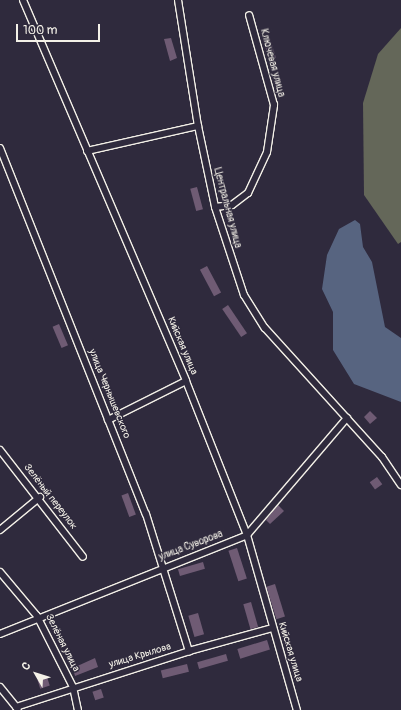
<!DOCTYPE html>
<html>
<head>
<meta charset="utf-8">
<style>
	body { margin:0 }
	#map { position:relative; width:401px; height:710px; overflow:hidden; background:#2f2a3d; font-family:Pangolin,sans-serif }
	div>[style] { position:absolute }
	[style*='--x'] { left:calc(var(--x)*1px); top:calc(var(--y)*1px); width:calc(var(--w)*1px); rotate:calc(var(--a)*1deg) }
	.green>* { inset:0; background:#646759 }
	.water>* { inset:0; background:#576480 }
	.building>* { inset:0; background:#6f5b74; transform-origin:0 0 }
	.roads { filter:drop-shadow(1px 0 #f4f1e8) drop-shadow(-1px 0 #f4f1e8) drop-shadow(0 1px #f4f1e8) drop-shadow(0 -1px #f4f1e8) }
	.minor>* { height:6px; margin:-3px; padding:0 3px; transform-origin:3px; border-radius:3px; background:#2f2a3d }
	span { translate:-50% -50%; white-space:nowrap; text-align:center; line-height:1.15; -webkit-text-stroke:3px #2f2a3d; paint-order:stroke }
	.street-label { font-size:10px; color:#f4f1e8 }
	.north { position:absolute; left:16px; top:654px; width:40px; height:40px; -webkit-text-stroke:3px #2f2a3d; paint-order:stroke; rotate:309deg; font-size:11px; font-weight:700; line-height:16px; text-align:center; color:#f4f1e8 }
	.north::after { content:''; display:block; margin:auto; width:14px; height:18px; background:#f4f1e8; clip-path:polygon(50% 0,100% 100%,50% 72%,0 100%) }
	.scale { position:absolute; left:16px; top:24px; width:84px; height:18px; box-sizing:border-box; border:2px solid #f4f1e8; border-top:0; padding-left:5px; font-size:12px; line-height:14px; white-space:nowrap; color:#f4f1e8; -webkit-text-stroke:3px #2f2a3d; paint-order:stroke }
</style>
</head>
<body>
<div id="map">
	<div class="green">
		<i style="clip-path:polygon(401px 28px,401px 242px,398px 244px,364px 195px,363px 103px,378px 54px)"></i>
	</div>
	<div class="water">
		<i style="clip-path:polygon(355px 220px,360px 224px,363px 247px,372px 262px,385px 327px,401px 338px,401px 402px,354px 384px,333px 350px,333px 312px,322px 289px,327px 255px,339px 229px)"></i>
	</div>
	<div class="building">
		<i style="left:269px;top:35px;width:24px;height:7px;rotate:73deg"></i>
		<i style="clip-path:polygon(171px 38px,177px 58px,170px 61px,164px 39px)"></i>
		<i style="left:197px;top:187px;width:23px;height:7px;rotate:75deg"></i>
		<i style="left:207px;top:266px;width:30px;height:8px;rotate:62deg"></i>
		<i style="left:228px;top:305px;width:34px;height:7px;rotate:56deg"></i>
		<i style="left:59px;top:324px;width:23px;height:7px;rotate:67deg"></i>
		<i style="clip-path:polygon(370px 411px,377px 418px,370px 424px,364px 417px)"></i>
		<i style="left:377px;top:477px;width:9px;height:9px;rotate:54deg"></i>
		<i style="left:128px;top:493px;width:23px;height:7px;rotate:70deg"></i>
		<i style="clip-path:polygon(278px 505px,284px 511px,270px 524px,266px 520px)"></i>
		<i style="left:237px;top:548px;width:32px;height:9px;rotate:72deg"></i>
		<i style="left:203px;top:562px;width:7px;height:26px;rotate:74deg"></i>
		<i style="left:275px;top:584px;width:34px;height:9px;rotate:73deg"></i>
		<i style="left:251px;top:602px;width:26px;height:8px;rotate:74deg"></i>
		<i style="left:198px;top:613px;width:22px;height:10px;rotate:74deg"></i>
		<i style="left:267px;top:640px;width:10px;height:31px;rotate:73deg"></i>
		<i style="left:226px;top:654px;width:7px;height:30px;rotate:74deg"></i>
		<i style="clip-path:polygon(95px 658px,98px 667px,75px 676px,73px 668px)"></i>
		<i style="left:187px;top:664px;width:8px;height:27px;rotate:76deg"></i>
		<i style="left:47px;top:677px;width:9px;height:10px;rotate:72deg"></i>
		<i style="left:101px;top:689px;width:9px;height:9px;rotate:72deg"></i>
	</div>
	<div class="roads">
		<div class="minor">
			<i style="--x:23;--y:0;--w:414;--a:66.8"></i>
			<i style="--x:186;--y:381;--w:166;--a:68.4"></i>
			<i style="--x:247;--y:535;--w:182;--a:74.1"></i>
			<i style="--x:178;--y:0;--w:128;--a:81"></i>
			<i style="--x:198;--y:126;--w:83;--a:78.1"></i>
			<i style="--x:215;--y:207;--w:93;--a:71.8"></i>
			<i style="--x:244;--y:295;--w:39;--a:58"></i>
			<i style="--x:265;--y:328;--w:174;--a:47.8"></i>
			<i style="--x:382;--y:457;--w:34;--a:56"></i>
			<i style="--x:0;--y:148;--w:394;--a:68.3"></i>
			<i style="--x:146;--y:514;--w:144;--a:72.6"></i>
			<i style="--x:87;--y:151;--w:114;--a:-12.7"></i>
			<i style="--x:215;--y:207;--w:17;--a:-7"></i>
			<i style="--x:232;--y:205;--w:20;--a:-37"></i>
			<i style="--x:248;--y:193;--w:45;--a:-65.1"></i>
			<i style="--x:267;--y:152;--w:48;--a:-81.5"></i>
			<i style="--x:274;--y:105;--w:93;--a:-105.5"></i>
			<i style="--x:108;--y:420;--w:87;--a:-26.6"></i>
			<i style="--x:0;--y:450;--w:135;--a:52.2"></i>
			<i style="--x:0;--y:530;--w:52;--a:-39.5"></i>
			<i style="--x:0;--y:572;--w:57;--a:49.9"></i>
			<i style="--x:37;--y:616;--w:80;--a:63.1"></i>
			<i style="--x:73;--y:687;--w:24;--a:78"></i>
			<i style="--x:0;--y:634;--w:266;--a:-21.8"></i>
			<i style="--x:247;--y:535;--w:154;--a:-49.5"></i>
			<i style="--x:0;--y:687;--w:28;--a:51"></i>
			<i style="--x:16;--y:707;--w:182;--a:-17.9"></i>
			<i style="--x:189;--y:651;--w:86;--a:-15.5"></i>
		</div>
	</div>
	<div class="street-label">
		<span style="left:272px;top:63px;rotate:75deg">Ключевая улица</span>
		<span style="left:227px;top:208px;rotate:75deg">Центральная улица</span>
		<span style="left:182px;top:346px;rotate:67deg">Кийская улица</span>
		<span style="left:109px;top:394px;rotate:68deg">улица Чернышевского</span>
		<span style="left:50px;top:497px;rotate:52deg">Зелёный переулок</span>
		<span style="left:191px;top:546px;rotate:-21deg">улица Суворова</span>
		<span style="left:62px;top:643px;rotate:63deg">Зелёная улица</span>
		<span style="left:290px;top:652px;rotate:73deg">Кийская улица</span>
		<span style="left:140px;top:656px;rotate:-17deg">улица Крылова</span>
	</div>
	<div class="north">С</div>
	<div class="scale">100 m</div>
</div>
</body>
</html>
